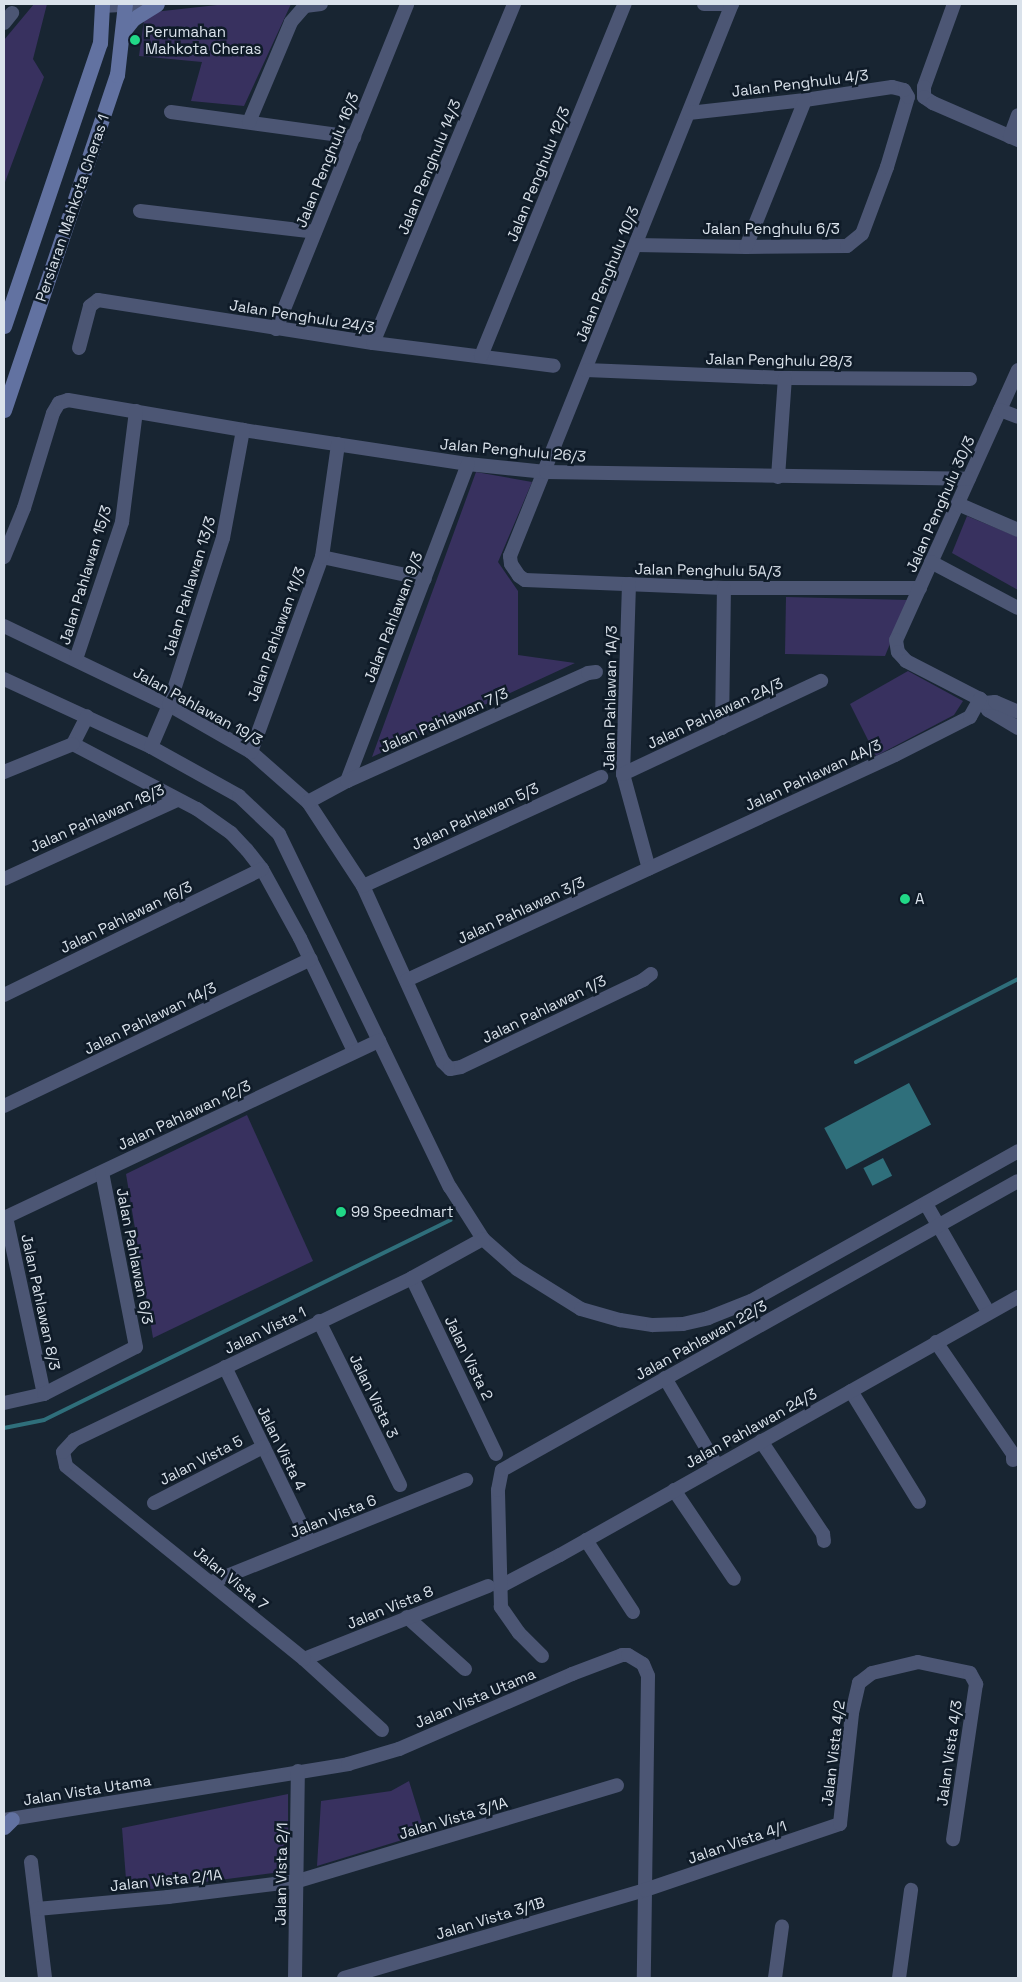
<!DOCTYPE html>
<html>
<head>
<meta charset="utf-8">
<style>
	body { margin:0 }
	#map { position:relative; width:1022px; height:1982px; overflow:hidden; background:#182532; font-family:"Space Grotesk",sans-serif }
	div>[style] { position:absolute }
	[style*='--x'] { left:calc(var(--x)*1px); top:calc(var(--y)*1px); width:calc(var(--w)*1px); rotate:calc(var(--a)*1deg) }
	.green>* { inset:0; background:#38315f }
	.water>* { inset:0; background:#2f6f7b; transform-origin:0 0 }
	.stream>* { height:4px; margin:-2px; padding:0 2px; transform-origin:2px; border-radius:2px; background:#2f6f7b }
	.street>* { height:14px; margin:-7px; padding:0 7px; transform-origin:7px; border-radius:7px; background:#4c5674 }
	.secondary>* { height:15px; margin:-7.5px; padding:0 7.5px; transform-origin:7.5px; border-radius:7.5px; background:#6272a1 }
	.dots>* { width:14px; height:14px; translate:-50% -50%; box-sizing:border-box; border:2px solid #0f1b28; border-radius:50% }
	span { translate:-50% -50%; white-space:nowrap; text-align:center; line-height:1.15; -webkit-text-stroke:5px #0f1b28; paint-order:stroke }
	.poi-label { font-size:15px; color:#dae2eb }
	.left { translate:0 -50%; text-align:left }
	.street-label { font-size:15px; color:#dae2eb }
	.frame { position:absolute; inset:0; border:5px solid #dae2eb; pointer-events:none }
</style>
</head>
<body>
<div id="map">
	<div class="green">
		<i style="clip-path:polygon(34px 4px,47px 4px,33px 59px,44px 77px,4px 185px,4px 40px)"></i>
		<i style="clip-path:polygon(226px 4px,291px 4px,244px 106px,191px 101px,202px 62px,139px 56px,145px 13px)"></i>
		<i style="clip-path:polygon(476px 472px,532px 482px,498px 562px,518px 591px,518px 655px,575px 663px,372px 757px)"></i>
		<i style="clip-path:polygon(967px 516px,1018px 537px,1018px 590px,952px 553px)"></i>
		<i style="clip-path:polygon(786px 597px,908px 600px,885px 656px,785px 654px)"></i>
		<i style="clip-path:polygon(908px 671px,963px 701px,954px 715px,876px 756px,850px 704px)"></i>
		<i style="clip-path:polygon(247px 1115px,313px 1261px,153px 1338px,126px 1174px)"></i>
		<i style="clip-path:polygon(409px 1781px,425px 1833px,317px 1866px,321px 1801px,391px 1791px)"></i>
		<i style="clip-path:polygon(288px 1794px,288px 1871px,127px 1892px,122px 1828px)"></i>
	</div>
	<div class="water">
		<i style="left:909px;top:1083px;width:47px;height:96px;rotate:62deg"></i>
		<i style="left:883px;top:1158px;width:20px;height:22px;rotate:63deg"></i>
	</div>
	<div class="stream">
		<i style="--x:856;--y:1062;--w:182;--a:-27.1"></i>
		<i style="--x:4;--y:1428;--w:41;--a:-11.3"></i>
		<i style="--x:44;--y:1420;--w:453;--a:-26.2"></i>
	</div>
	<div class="street">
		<i style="--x:704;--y:4;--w:28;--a:0"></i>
		<i style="--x:732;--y:4;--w:595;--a:111.91"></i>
		<i style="--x:510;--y:556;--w:8;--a:83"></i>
		<i style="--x:511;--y:564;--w:14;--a:56"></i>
		<i style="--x:519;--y:576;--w:7;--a:34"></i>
		<i style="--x:525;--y:580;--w:199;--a:2.3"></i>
		<i style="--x:724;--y:588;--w:196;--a:0"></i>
		<i style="--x:954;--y:4;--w:88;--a:109.9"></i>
		<i style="--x:924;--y:87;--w:10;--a:90"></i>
		<i style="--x:924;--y:97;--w:11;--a:34"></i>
		<i style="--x:933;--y:103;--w:93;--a:23.5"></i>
		<i style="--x:102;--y:6;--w:38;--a:-3"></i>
		<i style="--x:4;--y:23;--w:13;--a:-51"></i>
		<i style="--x:171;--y:112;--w:185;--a:7.8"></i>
		<i style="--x:249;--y:122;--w:108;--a:-67.2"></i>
		<i style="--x:291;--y:22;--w:21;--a:-49"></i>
		<i style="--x:305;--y:6;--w:16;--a:-7"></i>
		<i style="--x:1010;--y:137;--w:23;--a:-70"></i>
		<i style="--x:140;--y:211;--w:176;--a:6.8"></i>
		<i style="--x:636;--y:245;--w:110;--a:1"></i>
		<i style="--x:746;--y:247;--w:101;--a:-0.6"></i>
		<i style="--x:847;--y:246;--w:19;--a:-39"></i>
		<i style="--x:862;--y:234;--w:72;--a:-69.5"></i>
		<i style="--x:887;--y:167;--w:73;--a:-73.3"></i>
		<i style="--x:908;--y:97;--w:8;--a:-120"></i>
		<i style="--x:904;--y:90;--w:12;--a:-166"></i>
		<i style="--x:892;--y:87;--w:88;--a:171.5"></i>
		<i style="--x:805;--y:100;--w:117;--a:173.6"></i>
		<i style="--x:746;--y:247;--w:158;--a:-68.1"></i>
		<i style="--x:276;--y:329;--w:350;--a:-68"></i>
		<i style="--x:373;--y:343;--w:367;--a:-67.4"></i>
		<i style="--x:79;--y:348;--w:43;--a:-75.3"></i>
		<i style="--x:90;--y:306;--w:10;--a:-37"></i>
		<i style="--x:98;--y:300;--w:278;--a:8.9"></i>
		<i style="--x:373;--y:343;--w:182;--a:7.2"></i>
		<i style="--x:481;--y:356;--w:380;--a:-67.8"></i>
		<i style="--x:586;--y:370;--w:199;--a:2.3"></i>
		<i style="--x:785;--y:378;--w:185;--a:0.3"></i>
		<i style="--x:1018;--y:370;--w:296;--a:114.3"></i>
		<i style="--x:896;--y:640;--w:12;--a:81"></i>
		<i style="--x:898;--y:652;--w:12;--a:48"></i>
		<i style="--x:906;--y:661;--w:83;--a:27.2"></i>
		<i style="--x:980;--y:699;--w:6;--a:39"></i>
		<i style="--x:985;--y:703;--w:8;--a:67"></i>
		<i style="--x:988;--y:710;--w:35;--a:31"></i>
		<i style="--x:1000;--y:410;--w:19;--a:21"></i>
		<i style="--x:778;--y:477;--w:99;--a:-86"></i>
		<i style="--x:958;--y:504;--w:65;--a:23.4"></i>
		<i style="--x:4;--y:557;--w:53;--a:-67.8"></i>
		<i style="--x:24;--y:508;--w:99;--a:-73"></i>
		<i style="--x:53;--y:413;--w:12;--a:-59"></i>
		<i style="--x:59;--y:403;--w:9;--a:-18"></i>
		<i style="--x:68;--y:400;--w:178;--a:9.7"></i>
		<i style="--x:243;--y:430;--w:228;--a:8.6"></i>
		<i style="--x:468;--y:464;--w:78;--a:5.9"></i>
		<i style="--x:546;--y:472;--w:423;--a:0.9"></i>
		<i style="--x:322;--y:557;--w:105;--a:12.1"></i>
		<i style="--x:931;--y:562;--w:98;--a:27.9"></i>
		<i style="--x:629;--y:584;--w:190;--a:91.8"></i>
		<i style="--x:623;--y:774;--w:98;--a:74.7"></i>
		<i style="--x:4;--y:626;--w:183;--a:25.6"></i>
		<i style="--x:169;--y:705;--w:95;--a:29.8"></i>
		<i style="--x:251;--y:752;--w:76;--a:41.3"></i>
		<i style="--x:308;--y:802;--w:100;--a:56.8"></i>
		<i style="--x:363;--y:886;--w:193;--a:65.6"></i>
		<i style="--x:443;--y:1062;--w:10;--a:45"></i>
		<i style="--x:450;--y:1069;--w:11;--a:-10"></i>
		<i style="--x:461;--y:1067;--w:202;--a:-25.5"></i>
		<i style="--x:643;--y:980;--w:10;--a:-37"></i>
		<i style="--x:76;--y:659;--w:145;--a:-71.4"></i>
		<i style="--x:122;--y:522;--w:112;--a:-82.8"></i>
		<i style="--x:4;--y:679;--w:162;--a:24.8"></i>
		<i style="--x:151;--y:747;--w:101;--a:29.1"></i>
		<i style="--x:239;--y:796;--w:55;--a:43.5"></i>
		<i style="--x:279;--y:834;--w:392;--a:64.2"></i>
		<i style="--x:450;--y:1187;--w:62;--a:57.6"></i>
		<i style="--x:483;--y:1239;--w:45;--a:41.4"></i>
		<i style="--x:517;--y:1269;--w:75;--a:32"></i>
		<i style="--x:581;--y:1309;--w:41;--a:15.8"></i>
		<i style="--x:620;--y:1320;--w:33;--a:9"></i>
		<i style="--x:653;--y:1325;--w:30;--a:-2"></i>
		<i style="--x:683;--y:1324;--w:26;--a:-13"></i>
		<i style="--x:708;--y:1318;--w:46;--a:-21.6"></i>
		<i style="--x:751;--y:1301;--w:306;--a:-29.3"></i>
		<i style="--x:985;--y:703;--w:10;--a:-6"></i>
		<i style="--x:995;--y:702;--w:25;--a:23"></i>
		<i style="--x:722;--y:728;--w:140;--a:-89.2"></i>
		<i style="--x:73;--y:744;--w:140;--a:27.7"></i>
		<i style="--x:197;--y:809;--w:42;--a:35.2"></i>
		<i style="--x:231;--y:833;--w:23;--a:47"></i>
		<i style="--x:247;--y:850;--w:24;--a:52"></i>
		<i style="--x:262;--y:869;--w:79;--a:61.2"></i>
		<i style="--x:300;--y:938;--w:125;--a:64.5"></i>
		<i style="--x:73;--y:744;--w:31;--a:-63"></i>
		<i style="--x:151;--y:747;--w:46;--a:-66.8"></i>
		<i style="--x:169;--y:705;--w:176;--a:-72.1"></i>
		<i style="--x:223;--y:538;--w:110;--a:-79.5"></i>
		<i style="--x:251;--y:752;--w:208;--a:-70"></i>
		<i style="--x:322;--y:557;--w:114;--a:-81.9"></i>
		<i style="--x:4;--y:772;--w:74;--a:-22.1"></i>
		<i style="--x:623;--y:774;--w:219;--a:-25.2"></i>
		<i style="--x:347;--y:781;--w:339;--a:-69.1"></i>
		<i style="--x:308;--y:802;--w:44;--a:-28.3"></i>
		<i style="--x:347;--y:781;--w:264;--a:-24.1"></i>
		<i style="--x:588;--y:673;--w:8;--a:-7"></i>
		<i style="--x:4;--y:879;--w:190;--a:-24.5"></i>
		<i style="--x:363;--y:886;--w:262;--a:-24.6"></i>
		<i style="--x:407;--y:980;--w:537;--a:-24.75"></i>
		<i style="--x:895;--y:755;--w:84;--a:-26.9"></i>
		<i style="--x:970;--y:717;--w:21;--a:-61"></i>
		<i style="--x:4;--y:995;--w:287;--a:-26"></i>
		<i style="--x:4;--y:1106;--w:340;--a:-25.6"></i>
		<i style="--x:926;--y:1204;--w:125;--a:60.1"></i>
		<i style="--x:6;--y:1217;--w:181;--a:77.9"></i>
		<i style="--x:4;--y:1218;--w:415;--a:-25.3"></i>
		<i style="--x:412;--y:1278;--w:195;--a:64.5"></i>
		<i style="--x:319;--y:1321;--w:183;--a:63.7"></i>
		<i style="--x:936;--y:1342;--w:136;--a:55.5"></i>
		<i style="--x:1013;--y:1454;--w:6;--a:90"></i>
		<i style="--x:225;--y:1367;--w:195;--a:64.2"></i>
		<i style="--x:665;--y:1378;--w:102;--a:59.4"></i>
		<i style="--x:851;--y:1391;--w:130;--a:58.5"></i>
		<i style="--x:4;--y:1403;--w:41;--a:-12.7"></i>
		<i style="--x:44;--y:1394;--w:103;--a:-27.1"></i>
		<i style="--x:136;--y:1347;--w:178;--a:-101"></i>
		<i style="--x:761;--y:1441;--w:112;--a:56.3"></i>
		<i style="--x:823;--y:1534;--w:7;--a:82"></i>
		<i style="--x:674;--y:1490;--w:107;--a:56"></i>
		<i style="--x:154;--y:1503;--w:123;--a:-27.2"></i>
		<i style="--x:586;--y:1540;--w:86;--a:56.9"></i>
		<i style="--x:212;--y:1582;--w:274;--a:-21.9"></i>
		<i style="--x:499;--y:1587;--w:69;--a:-27.7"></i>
		<i style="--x:560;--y:1555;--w:526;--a:-29.39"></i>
		<i style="--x:407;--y:1617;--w:78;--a:41.9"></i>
		<i style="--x:542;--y:1656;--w:33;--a:-135"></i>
		<i style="--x:519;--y:1633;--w:32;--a:-125"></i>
		<i style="--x:501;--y:1607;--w:117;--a:-91.5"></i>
		<i style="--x:498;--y:1490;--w:20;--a:-79"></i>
		<i style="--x:502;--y:1470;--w:591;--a:-29.25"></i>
		<i style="--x:304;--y:1659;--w:198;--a:-21.6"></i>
		<i style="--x:382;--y:1730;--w:105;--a:-137.7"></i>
		<i style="--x:304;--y:1659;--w:306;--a:-141"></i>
		<i style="--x:66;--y:1466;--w:14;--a:-102"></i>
		<i style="--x:63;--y:1452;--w:16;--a:-47"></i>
		<i style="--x:74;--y:1440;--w:375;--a:-25.6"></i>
		<i style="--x:412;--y:1278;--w:81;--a:-28.8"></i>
		<i style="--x:4;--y:1820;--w:349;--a:-9.2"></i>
		<i style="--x:348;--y:1764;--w:53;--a:-16.4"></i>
		<i style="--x:399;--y:1749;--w:189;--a:-23.4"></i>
		<i style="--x:572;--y:1674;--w:53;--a:-20.8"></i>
		<i style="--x:622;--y:1655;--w:6;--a:0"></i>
		<i style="--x:628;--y:1655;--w:17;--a:31"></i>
		<i style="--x:643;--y:1664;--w:13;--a:67"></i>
		<i style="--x:648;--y:1676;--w:302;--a:90.8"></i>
		<i style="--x:31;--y:1862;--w:117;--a:83.1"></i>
		<i style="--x:37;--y:1909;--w:132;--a:-5.2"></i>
		<i style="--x:168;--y:1897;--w:131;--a:-7"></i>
		<i style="--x:298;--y:1881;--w:333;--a:-16.7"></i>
		<i style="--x:295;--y:1978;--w:207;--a:-89.2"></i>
		<i style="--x:344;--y:1978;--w:314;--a:-16.3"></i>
		<i style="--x:645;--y:1890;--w:206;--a:-18.7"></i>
		<i style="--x:840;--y:1824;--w:112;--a:-83.8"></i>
		<i style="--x:852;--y:1713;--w:31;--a:-77"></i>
		<i style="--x:859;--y:1683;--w:16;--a:-38"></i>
		<i style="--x:872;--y:1673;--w:47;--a:-13.4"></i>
		<i style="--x:918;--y:1662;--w:53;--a:11.9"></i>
		<i style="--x:970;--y:1673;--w:13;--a:61"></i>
		<i style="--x:976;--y:1684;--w:157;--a:98.4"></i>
		<i style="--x:775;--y:1978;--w:52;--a:-82.3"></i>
		<i style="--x:899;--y:1978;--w:89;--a:-82.2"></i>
	</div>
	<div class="secondary">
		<i style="--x:122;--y:33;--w:18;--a:-52"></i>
		<i style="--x:133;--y:19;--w:28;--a:-32"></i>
		<i style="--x:4;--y:326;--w:299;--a:-71.3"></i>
		<i style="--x:100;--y:43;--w:39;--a:-87"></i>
		<i style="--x:4;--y:410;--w:354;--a:-71.4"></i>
		<i style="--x:117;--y:75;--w:71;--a:-83.6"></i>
		<i style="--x:4;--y:1827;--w:11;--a:-45"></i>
	</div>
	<div class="dots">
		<i style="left:135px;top:40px;background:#21d887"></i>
		<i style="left:905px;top:899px;background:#21d887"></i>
		<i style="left:341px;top:1212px;background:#21d887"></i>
	</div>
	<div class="poi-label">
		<span class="left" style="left:145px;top:40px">Perumahan<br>Mahkota Cheras</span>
		<span class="left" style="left:915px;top:899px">A</span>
		<span class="left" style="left:351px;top:1212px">99 Speedmart</span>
	</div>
	<div class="street-label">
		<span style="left:800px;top:83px;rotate:-7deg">Jalan Penghulu 4/3</span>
		<span style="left:327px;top:160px;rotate:-68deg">Jalan Penghulu 16/3</span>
		<span style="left:429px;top:167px;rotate:-68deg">Jalan Penghulu 14/3</span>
		<span style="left:538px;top:174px;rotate:-68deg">Jalan Penghulu 12/3</span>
		<span style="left:72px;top:208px;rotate:-71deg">Persiaran Mahkota Cheras 1</span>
		<span style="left:771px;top:229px">Jalan Penghulu 6/3</span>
		<span style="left:607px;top:274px;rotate:-68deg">Jalan Penghulu 10/3</span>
		<span style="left:302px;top:316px;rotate:9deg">Jalan Penghulu 24/3</span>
		<span style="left:779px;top:360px;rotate:1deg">Jalan Penghulu 28/3</span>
		<span style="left:513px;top:450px;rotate:5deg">Jalan Penghulu 26/3</span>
		<span style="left:940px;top:504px;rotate:-66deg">Jalan Penghulu 30/3</span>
		<span style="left:708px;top:570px;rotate:1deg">Jalan Penghulu 5A/3</span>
		<span style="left:85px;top:575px;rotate:-73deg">Jalan Pahlawan 15/3</span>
		<span style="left:189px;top:586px;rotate:-73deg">Jalan Pahlawan 13/3</span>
		<span style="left:393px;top:617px;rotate:-69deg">Jalan Pahlawan 9/3</span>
		<span style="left:276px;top:634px;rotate:-70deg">Jalan Pahlawan 11/3</span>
		<span style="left:610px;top:698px;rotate:-89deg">Jalan Pahlawan 1A/3</span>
		<span style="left:198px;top:706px;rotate:29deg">Jalan Pahlawan 19/3</span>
		<span style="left:715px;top:713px;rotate:-25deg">Jalan Pahlawan 2A/3</span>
		<span style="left:444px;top:720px;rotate:-24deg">Jalan Pahlawan 7/3</span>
		<span style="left:813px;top:775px;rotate:-25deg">Jalan Pahlawan 4A/3</span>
		<span style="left:475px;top:816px;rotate:-25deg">Jalan Pahlawan 5/3</span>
		<span style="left:97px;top:818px;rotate:-24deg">Jalan Pahlawan 18/3</span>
		<span style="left:521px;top:910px;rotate:-25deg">Jalan Pahlawan 3/3</span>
		<span style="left:126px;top:917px;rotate:-26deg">Jalan Pahlawan 16/3</span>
		<span style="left:544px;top:1009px;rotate:-26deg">Jalan Pahlawan 1/3</span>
		<span style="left:150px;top:1018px;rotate:-26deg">Jalan Pahlawan 14/3</span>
		<span style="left:184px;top:1115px;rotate:-25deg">Jalan Pahlawan 12/3</span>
		<span style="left:135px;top:1256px;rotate:79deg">Jalan Pahlawan 6/3</span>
		<span style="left:41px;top:1302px;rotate:78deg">Jalan Pahlawan 8/3</span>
		<span style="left:265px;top:1330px;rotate:-26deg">Jalan Vista 1</span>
		<span style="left:701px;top:1340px;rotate:-29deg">Jalan Pahlawan 22/3</span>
		<span style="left:469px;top:1358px;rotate:64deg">Jalan Vista 2</span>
		<span style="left:374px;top:1396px;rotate:64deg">Jalan Vista 3</span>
		<span style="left:751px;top:1428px;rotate:-29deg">Jalan Pahlawan 24/3</span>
		<span style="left:282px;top:1448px;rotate:64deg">Jalan Vista 4</span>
		<span style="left:201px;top:1460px;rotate:-27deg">Jalan Vista 5</span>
		<span style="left:333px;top:1516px;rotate:-22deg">Jalan Vista 6</span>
		<span style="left:231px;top:1578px;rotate:39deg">Jalan Vista 7</span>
		<span style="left:390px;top:1607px;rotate:-22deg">Jalan Vista 8</span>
		<span style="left:475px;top:1698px;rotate:-23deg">Jalan Vista Utama</span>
		<span style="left:833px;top:1753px;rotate:-83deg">Jalan Vista 4/2</span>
		<span style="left:949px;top:1753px;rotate:-82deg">Jalan Vista 4/3</span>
		<span style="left:87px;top:1790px;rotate:-9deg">Jalan Vista Utama</span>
		<span style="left:453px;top:1818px;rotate:-17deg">Jalan Vista 3/1A</span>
		<span style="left:737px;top:1842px;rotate:-19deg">Jalan Vista 4/1</span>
		<span style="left:281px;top:1874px;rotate:-89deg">Jalan Vista 2/1</span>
		<span style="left:166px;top:1880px;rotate:-6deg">Jalan Vista 2/1A</span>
		<span style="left:490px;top:1918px;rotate:-17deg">Jalan Vista 3/1B</span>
	</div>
	<div class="frame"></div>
</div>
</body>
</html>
